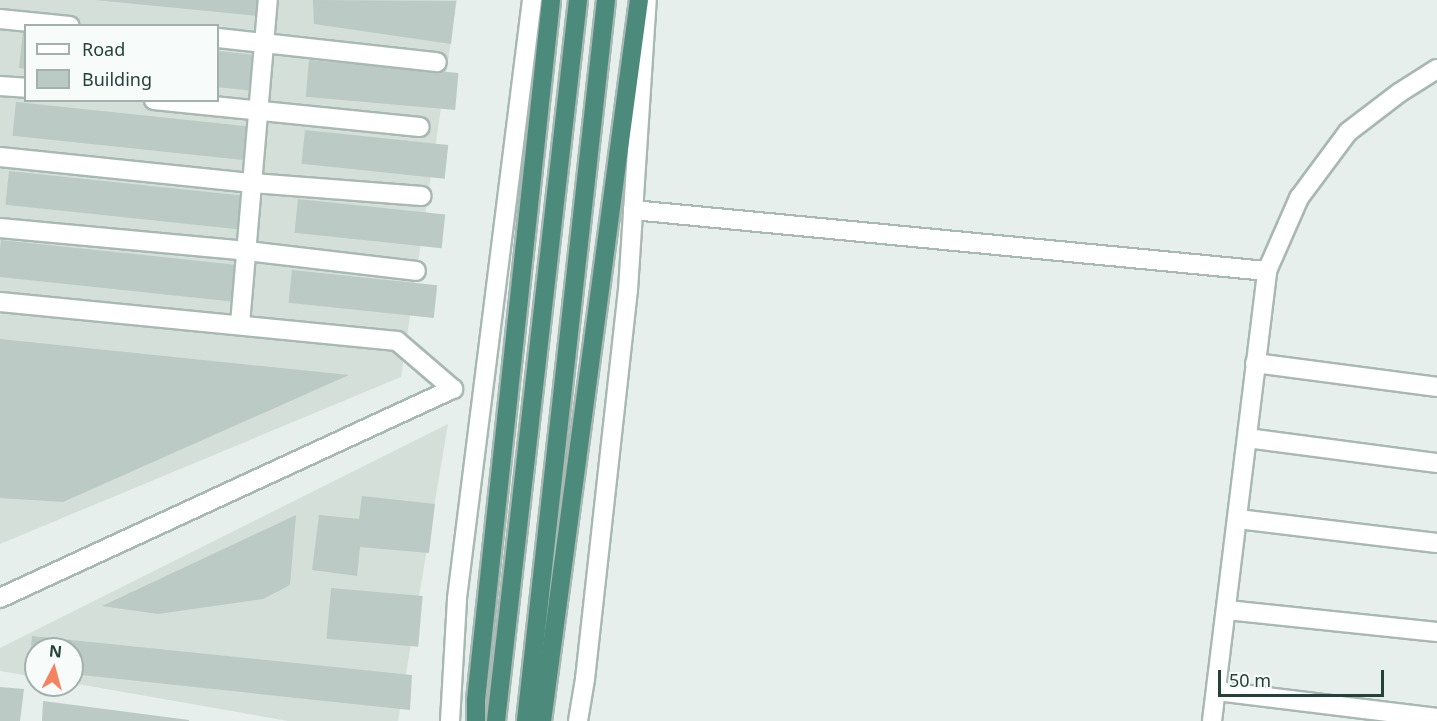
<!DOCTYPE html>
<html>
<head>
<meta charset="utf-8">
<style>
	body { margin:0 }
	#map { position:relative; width:1437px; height:721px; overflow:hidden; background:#e6efeb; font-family:"Noto Sans",sans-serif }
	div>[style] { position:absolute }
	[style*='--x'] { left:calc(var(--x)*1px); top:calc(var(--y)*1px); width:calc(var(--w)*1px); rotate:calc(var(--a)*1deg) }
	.built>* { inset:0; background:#d4dfda }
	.building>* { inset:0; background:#bbcac4; transform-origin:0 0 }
	.roads { filter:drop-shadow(2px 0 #a8b8b2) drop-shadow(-2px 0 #a8b8b2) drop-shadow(0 2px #a8b8b2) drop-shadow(0 -2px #a8b8b2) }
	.minor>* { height:18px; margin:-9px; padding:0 9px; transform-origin:9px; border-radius:9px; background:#fff }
	.tertiary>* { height:18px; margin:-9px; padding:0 9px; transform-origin:9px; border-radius:9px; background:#fff }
	.secondary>* { height:18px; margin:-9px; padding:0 9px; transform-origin:9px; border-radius:9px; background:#fff }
	.trunk>* { height:18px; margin:-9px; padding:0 9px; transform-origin:9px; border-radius:9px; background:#4c8a7c }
	span { translate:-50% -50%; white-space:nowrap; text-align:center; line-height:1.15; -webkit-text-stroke:4.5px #f7fbf9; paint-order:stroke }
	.legend { position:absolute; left:24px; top:24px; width:195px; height:78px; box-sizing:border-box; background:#f7fbf9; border:2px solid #a3b1ad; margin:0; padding:8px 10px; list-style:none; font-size:18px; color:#24423a }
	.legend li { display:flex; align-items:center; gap:12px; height:30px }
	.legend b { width:30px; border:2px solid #a3b1ad }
	.north { position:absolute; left:24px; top:637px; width:60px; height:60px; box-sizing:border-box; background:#f7fbf9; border:2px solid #a3b1ad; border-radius:50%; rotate:6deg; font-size:16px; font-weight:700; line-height:24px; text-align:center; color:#24423a }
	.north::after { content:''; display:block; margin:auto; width:21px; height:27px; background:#f4845f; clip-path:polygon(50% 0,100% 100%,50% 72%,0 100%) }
	.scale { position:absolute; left:1218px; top:670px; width:166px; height:27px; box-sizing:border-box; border:3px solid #24423a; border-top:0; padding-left:8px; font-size:18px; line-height:21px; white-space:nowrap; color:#24423a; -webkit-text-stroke:4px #f7fbf9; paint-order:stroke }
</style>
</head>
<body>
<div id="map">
	<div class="built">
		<i style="clip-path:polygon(evenodd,0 0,457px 0,401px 377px,0 544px,0 0,26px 26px,218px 26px,218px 100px,26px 100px,26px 26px)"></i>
		<i style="clip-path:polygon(448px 424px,398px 721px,288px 721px,72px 683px,72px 649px,36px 649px,36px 677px,0 671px,0 648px)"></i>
	</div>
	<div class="building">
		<i style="clip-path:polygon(95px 0,261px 0,259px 16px)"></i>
		<i style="clip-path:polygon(313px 0,456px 1px,451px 44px,314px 24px)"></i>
		<i style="clip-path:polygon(23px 32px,26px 32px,26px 69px,19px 68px)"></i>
		<i style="left:218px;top:51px;width:40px;height:36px;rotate:6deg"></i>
		<i style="left:309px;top:60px;width:150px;height:37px;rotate:5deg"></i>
		<i style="left:16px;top:102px;width:237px;height:34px;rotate:6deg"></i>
		<i style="left:305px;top:130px;width:144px;height:34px;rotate:6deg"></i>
		<i style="left:9px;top:171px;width:236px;height:34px;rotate:6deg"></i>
		<i style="left:298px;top:199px;width:148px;height:34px;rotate:6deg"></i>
		<i style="left:1px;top:240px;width:238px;height:37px;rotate:6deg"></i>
		<i style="left:292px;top:270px;width:146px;height:33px;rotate:6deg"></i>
		<i style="clip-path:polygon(0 339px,349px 375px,63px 502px,0 498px)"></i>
		<i style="clip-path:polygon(362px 496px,435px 504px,429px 553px,360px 547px,357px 576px,312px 570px,319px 515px,359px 519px)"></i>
		<i style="clip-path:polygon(296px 515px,290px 585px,263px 599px,158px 614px,102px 606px)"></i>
		<i style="left:331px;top:588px;width:92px;height:51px;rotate:5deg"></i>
		<i style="clip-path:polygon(32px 636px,412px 675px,410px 710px,72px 674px,72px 649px,36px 649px,36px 670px,29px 670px)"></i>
		<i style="clip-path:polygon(0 687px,24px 689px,20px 721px,0 721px)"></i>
		<i style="clip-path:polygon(43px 701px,189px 720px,189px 721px,42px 721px)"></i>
	</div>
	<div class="roads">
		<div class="minor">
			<i style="--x:0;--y:19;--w:70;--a:5.7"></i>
			<i style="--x:218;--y:38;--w:220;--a:6.3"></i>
			<i style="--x:0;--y:86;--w:26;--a:4"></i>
			<i style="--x:154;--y:100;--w:267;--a:5.8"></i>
			<i style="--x:0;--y:157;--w:254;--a:5.9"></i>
			<i style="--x:253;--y:183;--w:169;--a:4.4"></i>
			<i style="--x:633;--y:210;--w:637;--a:5.5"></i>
			<i style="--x:0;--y:228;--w:248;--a:5.3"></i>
			<i style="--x:247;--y:251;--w:170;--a:6.7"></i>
			<i style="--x:0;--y:302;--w:399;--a:5.6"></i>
			<i style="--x:397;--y:341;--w:74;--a:40.6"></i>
			<i style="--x:240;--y:324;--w:325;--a:-85.1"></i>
			<i style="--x:1255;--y:363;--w:184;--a:7.5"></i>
			<i style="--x:1247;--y:438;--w:192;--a:7.5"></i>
			<i style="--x:1238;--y:519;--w:200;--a:6.9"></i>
			<i style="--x:1227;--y:610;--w:211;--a:6"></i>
			<i style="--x:1217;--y:691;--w:222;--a:7"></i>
			<i style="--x:1212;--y:721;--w:453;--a:-83"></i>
			<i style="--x:1267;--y:271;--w:80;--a:-66.3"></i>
			<i style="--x:1299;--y:198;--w:82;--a:-53.4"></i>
			<i style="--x:1348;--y:132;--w:64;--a:-37.4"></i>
			<i style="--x:1399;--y:93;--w:45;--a:-32.3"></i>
		</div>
		<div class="tertiary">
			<i style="--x:0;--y:598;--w:499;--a:-24.8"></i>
		</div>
		<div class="secondary">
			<i style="--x:450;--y:721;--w:123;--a:-86.7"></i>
			<i style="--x:457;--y:598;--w:603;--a:-82.85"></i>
			<i style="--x:578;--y:721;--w:43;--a:-80.5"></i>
			<i style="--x:585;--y:679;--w:391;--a:-83.7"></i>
			<i style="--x:628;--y:290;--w:291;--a:-86.3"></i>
		</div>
		<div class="trunk">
			<i style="--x:476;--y:721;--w:21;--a:-90"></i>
			<i style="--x:476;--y:700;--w:704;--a:-83.88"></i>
			<i style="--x:496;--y:721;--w:726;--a:-83.51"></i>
			<i style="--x:526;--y:721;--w:725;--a:-83.67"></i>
			<i style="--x:542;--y:721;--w:727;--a:-82.34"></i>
		</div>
	</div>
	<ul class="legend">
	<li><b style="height:8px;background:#fff"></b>Road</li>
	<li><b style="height:16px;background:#bbcac4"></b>Building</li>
	</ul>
	<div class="north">N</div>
	<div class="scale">50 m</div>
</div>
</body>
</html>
